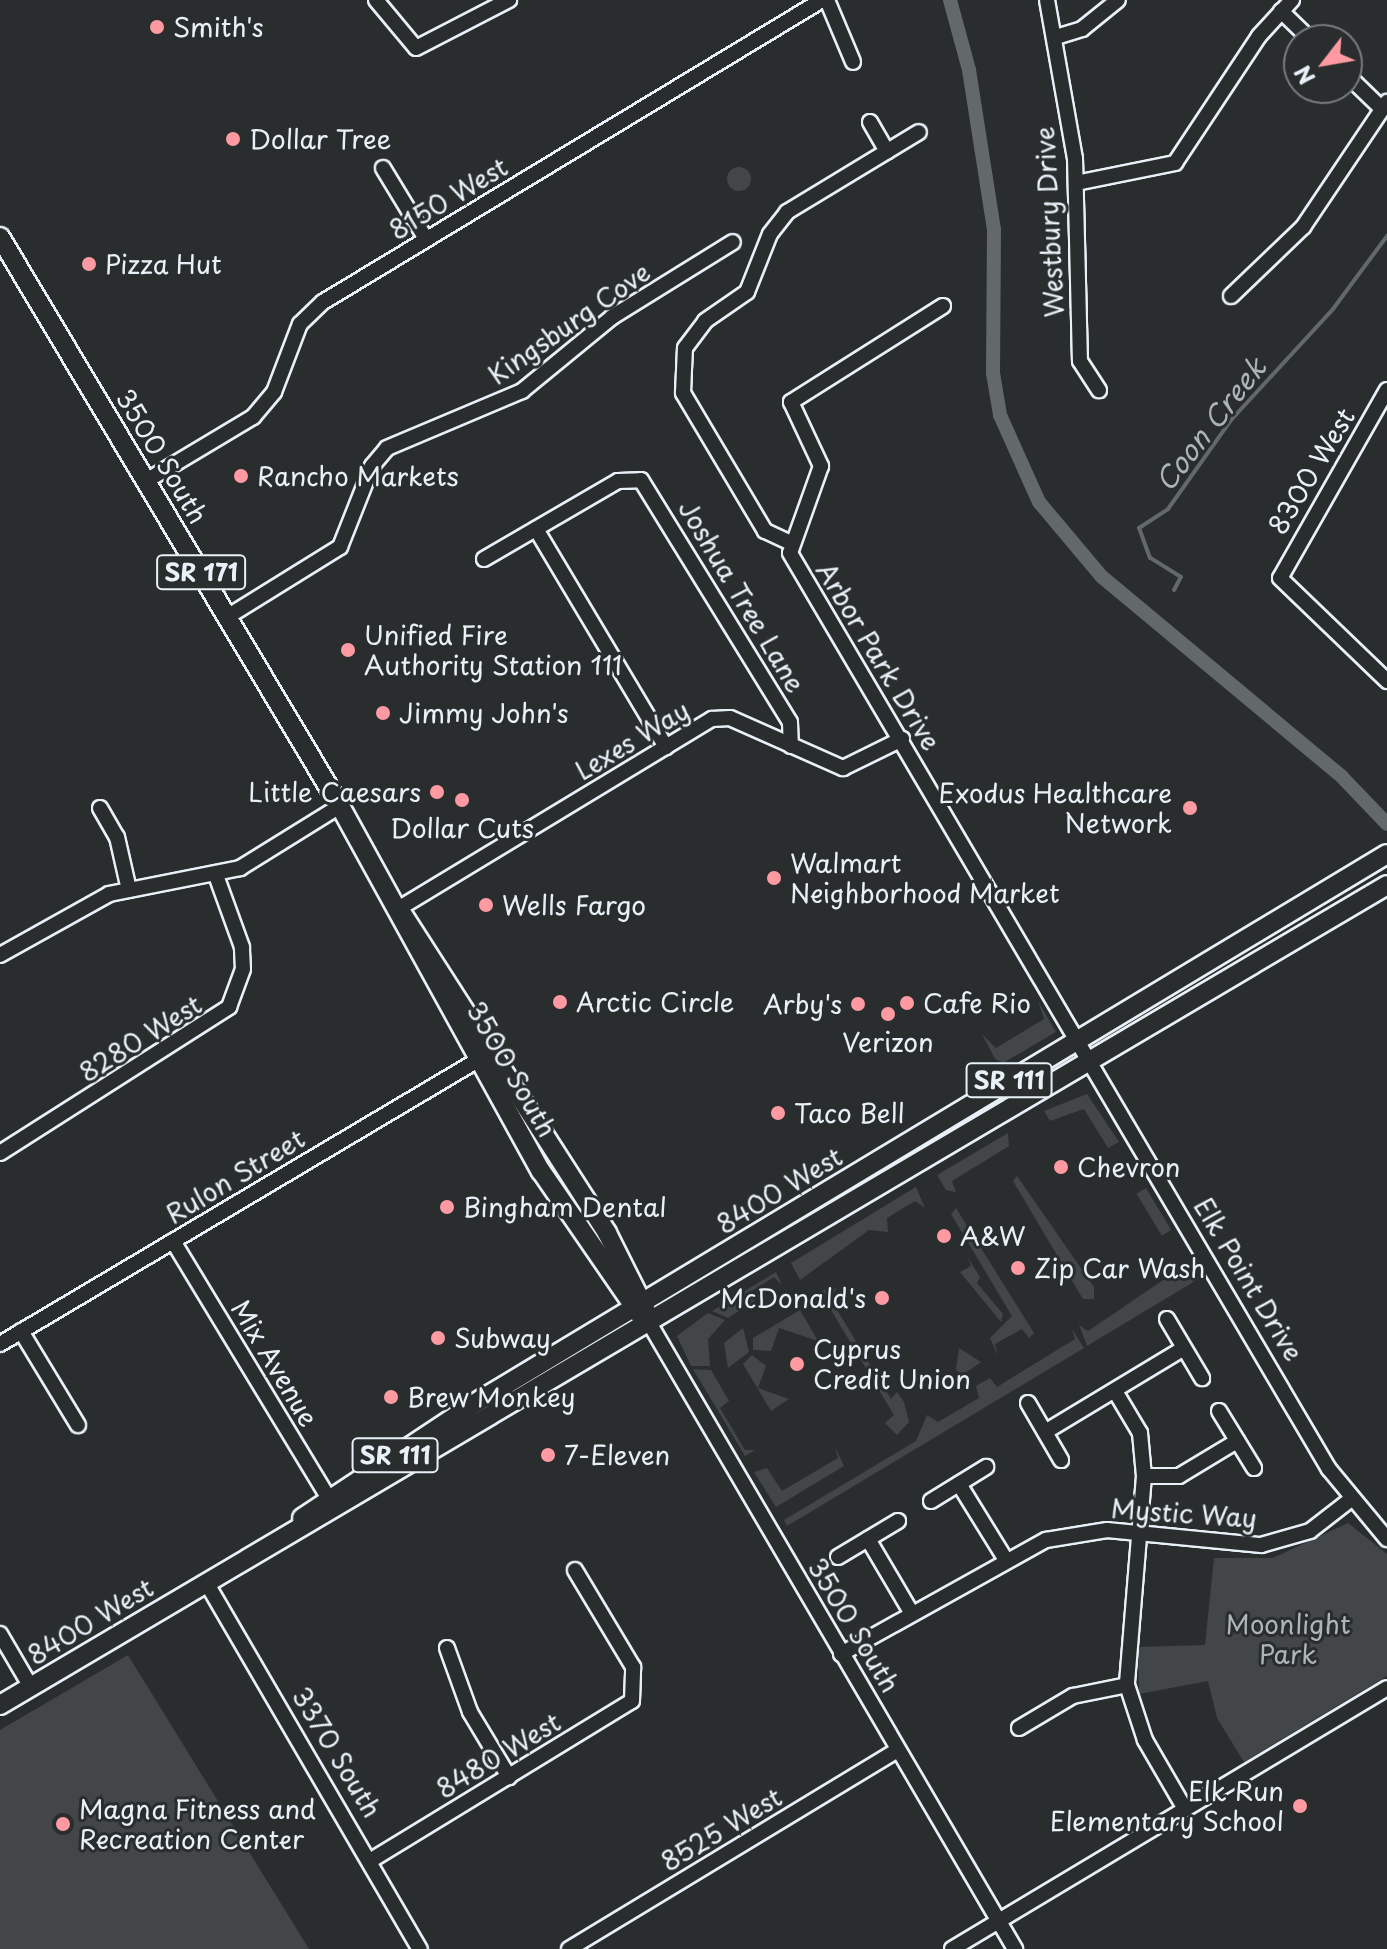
<!DOCTYPE html>
<html>
<head>
<meta charset="utf-8">
<style>
	body { margin:0 }
	#map { position:relative; width:1387px; height:1949px; overflow:hidden; background:#2a2d2e; font-family:"Playpen Sans",sans-serif }
	div>[style] { position:absolute }
	[style*='--x'] { left:calc(var(--x)*1px); top:calc(var(--y)*1px); width:calc(var(--w)*1px); rotate:calc(var(--a)*1deg) }
	.green>* { inset:0; background:#424648; transform-origin:0 0 }
	.round { border-radius:50% }
	.stream>* { height:4px; margin:-2px; padding:0 2px; transform-origin:2px; border-radius:2px; background:#63686b }
	.canal>* { height:14px; margin:-7px; padding:0 7px; transform-origin:7px; border-radius:7px; background:#63686b }
	.roads { filter:drop-shadow(2px 0 #e8f1f8) drop-shadow(-2px 0 #e8f1f8) drop-shadow(0 2px #e8f1f8) drop-shadow(0 -2px #e8f1f8) }
	.minor>* { height:14px; margin:-7px; padding:0 7px; transform-origin:7px; border-radius:7px; background:#2a2d2e }
	.major>* { height:18px; margin:-9px; padding:0 9px; transform-origin:9px; border-radius:9px; background:#2a2d2e }
	.dots>* { width:22px; height:22px; translate:-50% -50%; box-sizing:border-box; border:4px solid #2a2d2e; border-radius:50% }
	span { translate:-50% -50%; white-space:nowrap; text-align:center; line-height:1.15; -webkit-text-stroke:6px #2a2d2e; paint-order:stroke }
	.shield-label span { padding:2px 6px; background:#2a2d2e; border:2px solid; border-radius:6px; -webkit-text-stroke-width:0 }
	.shield-label { font-size:24px; color:#e8f1f8; font-weight:700 }
	.poi-label { font-size:26px; color:#e8f1f8 }
	.left { translate:0 -50%; text-align:left }
	.right { translate:-100% -50%; text-align:right }
	.street-label { font-size:26px; color:#e8f1f8 }
	.park-label { font-size:26px; color:#aeb5ba }
	.water-label { font-size:28px; color:#acb3b9; font-style:italic }
	.north { position:absolute; left:1283px; top:24px; width:80px; height:80px; box-sizing:border-box; background:#2a2d2e; border:2px solid #767b7f; border-radius:50%; rotate:239deg; font-size:22px; font-weight:700; line-height:32px; text-align:center; color:#e8f1f8 }
	.north::after { content:''; display:block; margin:auto; width:28px; height:36px; background:#ff9aa2; clip-path:polygon(50% 0,100% 100%,50% 72%,0 100%) }
</style>
</head>
<body>
<div id="map">
	<div class="green">
		<i class="round" style="left:727px;top:167px;width:24px;height:24px"></i>
		<i style="clip-path:polygon(1038px 1001px,1056px 1032px,1003px 1063px,995px 1059px,982px 1034px,996px 1048px,1044px 1019px)"></i>
		<i style="clip-path:polygon(1087px 1094px,1119px 1142px,1108px 1148px,1084px 1109px,1050px 1121px,1044px 1111px)"></i>
		<i style="clip-path:polygon(1008px 1133px,1009px 1146px,952px 1181px,956px 1192px,946px 1190px,937px 1175px)"></i>
		<i style="clip-path:polygon(1017px 1176px,1094px 1287px,1094px 1299px,1083px 1299px,1013px 1181px)"></i>
		<i style="clip-path:polygon(916px 1187px,925px 1208px,915px 1201px,887px 1218px,888px 1232px,869px 1230px,800px 1280px,791px 1263px)"></i>
		<i style="left:1146px;top:1188px;width:49px;height:11px;rotate:59deg"></i>
		<i style="clip-path:polygon(956px 1208px,1034px 1333px,1029px 1338px,1022px 1329px,995px 1344px,998px 1356px,990px 1338px,1012px 1316px,951px 1214px)"></i>
		<i style="clip-path:polygon(968px 1258px,980px 1277px,977px 1283px,1003px 1314px,1001px 1322px,960px 1272px,971px 1266px)"></i>
		<i style="clip-path:polygon(1190px 1262px,1200px 1278px,1087px 1346px,1079px 1325px,1088px 1331px)"></i>
		<i style="clip-path:polygon(776px 1272px,782px 1285px,774px 1277px,750px 1292px,755px 1301px,728px 1318px,712px 1311px)"></i>
		<i style="clip-path:polygon(830px 1286px,836px 1289px,831px 1300px,891px 1399px,897px 1392px,904px 1402px,909px 1422px,897px 1435px,885px 1423px,894px 1415px,822px 1295px,811px 1298px)"></i>
		<i style="clip-path:polygon(800px 1310px,818px 1341px,779px 1328px,771px 1351px,753px 1350px,753px 1338px)"></i>
		<i style="clip-path:polygon(708px 1313px,725px 1320px,708px 1339px,710px 1366px,691px 1366px,677px 1336px)"></i>
		<i style="clip-path:polygon(743px 1328px,749px 1352px,728px 1368px,724px 1343px)"></i>
		<i style="clip-path:polygon(1072px 1329px,1084px 1348px,787px 1526px,784px 1520px,916px 1441px,927px 1415px,938px 1422px,979px 1398px,976px 1386px,990px 1378px,997px 1387px,1075px 1339px)"></i>
		<i style="clip-path:polygon(959px 1348px,981px 1362px,961px 1376px,956px 1369px)"></i>
		<i style="clip-path:polygon(752px 1355px,766px 1366px,758px 1388px,789px 1399px,771px 1411px,743px 1364px)"></i>
		<i style="clip-path:polygon(693px 1369px,711px 1370px,729px 1401px,720px 1408px,745px 1450px,755px 1450px,745px 1456px)"></i>
		<i style="clip-path:polygon(835px 1447px,844px 1466px,776px 1507px,754px 1472px,767px 1468px,782px 1491px,838px 1458px)"></i>
		<i style="clip-path:polygon(1348px 1523px,1387px 1554px,1387px 1676px,1244px 1762px,1217px 1718px,1208px 1681px,1139px 1694px,1138px 1647px,1205px 1645px,1214px 1558px,1273px 1558px)"></i>
		<i style="clip-path:polygon(128px 1655px,309px 1949px,0 1949px,0 1730px)"></i>
	</div>
	<div class="stream">
		<i style="--x:1174;--y:590;--w:15;--a:-62"></i>
		<i style="--x:1181;--y:577;--w:36;--a:-148"></i>
		<i style="--x:1150;--y:558;--w:32;--a:-110"></i>
		<i style="--x:1139;--y:528;--w:35;--a:-33"></i>
		<i style="--x:1168;--y:509;--w:109;--a:-54.7"></i>
		<i style="--x:1231;--y:420;--w:151;--a:-47.4"></i>
		<i style="--x:1333;--y:309;--w:91;--a:-53.5"></i>
	</div>
	<div class="canal">
		<i style="--x:950;--y:0;--w:73;--a:74.8"></i>
		<i style="--x:969;--y:70;--w:162;--a:81.1"></i>
		<i style="--x:994;--y:230;--w:143;--a:90.4"></i>
		<i style="--x:993;--y:373;--w:43;--a:80.5"></i>
		<i style="--x:1000;--y:415;--w:95;--a:65.9"></i>
		<i style="--x:1039;--y:502;--w:97;--a:50"></i>
		<i style="--x:1101;--y:576;--w:314;--a:39.8"></i>
		<i style="--x:1342;--y:777;--w:65;--a:46.2"></i>
	</div>
	<div class="roads">
		<div class="minor">
			<i style="--x:376;--y:0;--w:62;--a:50.2"></i>
			<i style="--x:416;--y:48;--w:105;--a:-27.3"></i>
			<i style="--x:827;--y:0;--w:67;--a:67.2"></i>
			<i style="--x:1047;--y:0;--w:160;--a:80"></i>
			<i style="--x:1075;--y:158;--w:203;--a:88.6"></i>
			<i style="--x:1080;--y:361;--w:35;--a:57"></i>
			<i style="--x:1281;--y:11;--w:42;--a:44"></i>
			<i style="--x:1056;--y:37;--w:27;--a:-17"></i>
			<i style="--x:1082;--y:29;--w:46;--a:-38.9"></i>
			<i style="--x:1347;--y:75;--w:47;--a:44.1"></i>
			<i style="--x:870;--y:122;--w:34;--a:60"></i>
			<i style="--x:383;--y:168;--w:83;--a:58.8"></i>
			<i style="--x:1076;--y:183;--w:101;--a:-11.4"></i>
			<i style="--x:1175;--y:163;--w:152;--a:-56.5"></i>
			<i style="--x:1259;--y:36;--w:49;--a:-47.5"></i>
			<i style="--x:1231;--y:296;--w:100;--a:-43.8"></i>
			<i style="--x:1303;--y:227;--w:151;--a:-56.1"></i>
			<i style="--x:943;--y:306;--w:180;--a:147.7"></i>
			<i style="--x:791;--y:402;--w:71;--a:64.9"></i>
			<i style="--x:821;--y:466;--w:92;--a:109.6"></i>
			<i style="--x:790;--y:553;--w:1063;--a:59.53"></i>
			<i style="--x:1329;--y:1469;--w:91;--a:50.4"></i>
			<i style="--x:1387;--y:390;--w:216;--a:119.6"></i>
			<i style="--x:1280;--y:578;--w:149;--a:43.9"></i>
			<i style="--x:146;--y:481;--w:125;--a:-30.9"></i>
			<i style="--x:253;--y:417;--w:33;--a:-50"></i>
			<i style="--x:274;--y:392;--w:73;--a:-69.1"></i>
			<i style="--x:300;--y:324;--w:32;--a:-44"></i>
			<i style="--x:323;--y:302;--w:583;--a:-31.18"></i>
			<i style="--x:536;--y:529;--w:254;--a:59.2"></i>
			<i style="--x:791;--y:543;--w:29;--a:-155"></i>
			<i style="--x:765;--y:531;--w:161;--a:-120.7"></i>
			<i style="--x:683;--y:393;--w:45;--a:-87.5"></i>
			<i style="--x:685;--y:348;--w:34;--a:-53"></i>
			<i style="--x:705;--y:321;--w:51;--a:-34.6"></i>
			<i style="--x:747;--y:292;--w:62;--a:-68.4"></i>
			<i style="--x:770;--y:234;--w:28;--a:-52"></i>
			<i style="--x:787;--y:212;--w:154;--a:-31.2"></i>
			<i style="--x:484;--y:559;--w:155;--a:-30.2"></i>
			<i style="--x:618;--y:481;--w:23;--a:-2"></i>
			<i style="--x:641;--y:480;--w:284;--a:58.4"></i>
			<i style="--x:790;--y:722;--w:24;--a:88"></i>
			<i style="--x:227;--y:617;--w:133;--a:-31.8"></i>
			<i style="--x:340;--y:547;--w:87;--a:-68.4"></i>
			<i style="--x:372;--y:466;--w:23;--a:-50"></i>
			<i style="--x:387;--y:448;--w:147;--a:-22.9"></i>
			<i style="--x:522;--y:391;--w:117;--a:-39.4"></i>
			<i style="--x:612;--y:317;--w:142;--a:-31.8"></i>
			<i style="--x:100;--y:808;--w:34;--a:60"></i>
			<i style="--x:117;--y:837;--w:54;--a:77.2"></i>
			<i style="--x:398;--y:909;--w:367;--a:-31.2"></i>
			<i style="--x:712;--y:719;--w:18;--a:-3"></i>
			<i style="--x:730;--y:718;--w:124;--a:23.9"></i>
			<i style="--x:843;--y:768;--w:66;--a:-26.2"></i>
			<i style="--x:0;--y:955;--w:125;--a:-29.2"></i>
			<i style="--x:109;--y:894;--w:134;--a:-11.2"></i>
			<i style="--x:240;--y:868;--w:118;--a:-31.8"></i>
			<i style="--x:0;--y:1153;--w:272;--a:-32.5"></i>
			<i style="--x:229;--y:1007;--w:40;--a:-69.8"></i>
			<i style="--x:243;--y:969;--w:22;--a:-93"></i>
			<i style="--x:242;--y:947;--w:73;--a:-109.9"></i>
			<i style="--x:173;--y:1241;--w:311;--a:58.8"></i>
			<i style="--x:1167;--y:1319;--w:69;--a:59.3"></i>
			<i style="--x:651;--y:1326;--w:722;--a:59.7"></i>
			<i style="--x:21;--y:1331;--w:110;--a:58.8"></i>
			<i style="--x:0;--y:1344;--w:568;--a:-30.72"></i>
			<i style="--x:1115;--y:1391;--w:49;--a:59.2"></i>
			<i style="--x:1140;--y:1433;--w:43;--a:84.7"></i>
			<i style="--x:1144;--y:1476;--w:210;--a:94.7"></i>
			<i style="--x:1127;--y:1685;--w:58;--a:71.9"></i>
			<i style="--x:1145;--y:1740;--w:80;--a:59.9"></i>
			<i style="--x:1028;--y:1403;--w:66;--a:59.9"></i>
			<i style="--x:1219;--y:1411;--w:67;--a:58.4"></i>
			<i style="--x:1045;--y:1432;--w:162;--a:-31.1"></i>
			<i style="--x:1144;--y:1476;--w:35;--a:0"></i>
			<i style="--x:1179;--y:1476;--w:68;--a:-31.1"></i>
			<i style="--x:959;--y:1484;--w:86;--a:58.3"></i>
			<i style="--x:931;--y:1501;--w:65;--a:-31.7"></i>
			<i style="--x:868;--y:1539;--w:85;--a:59.5"></i>
			<i style="--x:838;--y:1557;--w:70;--a:-31"></i>
			<i style="--x:206;--y:1582;--w:425;--a:59.8"></i>
			<i style="--x:0;--y:1634;--w:61;--a:59.7"></i>
			<i style="--x:447;--y:1648;--w:68;--a:70.2"></i>
			<i style="--x:470;--y:1712;--w:76;--a:59"></i>
			<i style="--x:841;--y:1654;--w:235;--a:-29.1"></i>
			<i style="--x:1046;--y:1540;--w:62;--a:-9.3"></i>
			<i style="--x:1107;--y:1530;--w:155;--a:5.6"></i>
			<i style="--x:1261;--y:1545;--w:51;--a:-15.9"></i>
			<i style="--x:1310;--y:1531;--w:51;--a:-37.8"></i>
			<i style="--x:1019;--y:1728;--w:63;--a:-30.7"></i>
			<i style="--x:1073;--y:1696;--w:55;--a:-11.5"></i>
			<i style="--x:373;--y:1859;--w:303;--a:-31.4"></i>
			<i style="--x:632;--y:1701;--w:34;--a:-88"></i>
			<i style="--x:633;--y:1667;--w:113;--a:-120.9"></i>
			<i style="--x:569;--y:1949;--w:384;--a:-31.2"></i>
			<i style="--x:952;--y:1949;--w:507;--a:-30.96"></i>
		</div>
		<div class="major">
			<i style="--x:0;--y:237;--w:663;--a:59.14"></i>
			<i style="--x:340;--y:806;--w:417;--a:61.2"></i>
			<i style="--x:541;--y:1171;--w:175;--a:55.5"></i>
			<i style="--x:403;--y:915;--w:378;--a:57.3"></i>
			<i style="--x:607;--y:1233;--w:87;--a:63.4"></i>
			<i style="--x:302;--y:1518;--w:216;--a:-33.5"></i>
			<i style="--x:482;--y:1399;--w:1056;--a:-31.06"></i>
			<i style="--x:0;--y:1705;--w:1611;--a:-30.59"></i>
		</div>
	</div>
	<div class="dots">
		<i style="left:157px;top:27px;background:#ff9aa2"></i>
		<i style="left:233px;top:139px;background:#ff9aa2"></i>
		<i style="left:89px;top:264px;background:#ff9aa2"></i>
		<i style="left:241px;top:476px;background:#ff9aa2"></i>
		<i style="left:348px;top:650px;background:#ff9aa2"></i>
		<i style="left:383px;top:713px;background:#ff9aa2"></i>
		<i style="left:437px;top:792px;background:#ff9aa2"></i>
		<i style="left:462px;top:800px;background:#ff9aa2"></i>
		<i style="left:1190px;top:808px;background:#ff9aa2"></i>
		<i style="left:774px;top:878px;background:#ff9aa2"></i>
		<i style="left:486px;top:905px;background:#ff9aa2"></i>
		<i style="left:560px;top:1002px;background:#ff9aa2"></i>
		<i style="left:907px;top:1003px;background:#ff9aa2"></i>
		<i style="left:858px;top:1004px;background:#ff9aa2"></i>
		<i style="left:888px;top:1014px;background:#ff9aa2"></i>
		<i style="left:778px;top:1113px;background:#ff9aa2"></i>
		<i style="left:1061px;top:1167px;background:#ff9aa2"></i>
		<i style="left:447px;top:1207px;background:#ff9aa2"></i>
		<i style="left:944px;top:1236px;background:#ff9aa2"></i>
		<i style="left:1018px;top:1268px;background:#ff9aa2"></i>
		<i style="left:882px;top:1298px;background:#ff9aa2"></i>
		<i style="left:438px;top:1338px;background:#ff9aa2"></i>
		<i style="left:797px;top:1364px;background:#ff9aa2"></i>
		<i style="left:391px;top:1397px;background:#ff9aa2"></i>
		<i style="left:548px;top:1455px;background:#ff9aa2"></i>
		<i style="left:1300px;top:1806px;background:#ff9aa2"></i>
		<i style="left:63px;top:1824px;background:#ff9aa2"></i>
	</div>
	<div class="shield-label">
		<span style="left:201px;top:572px">SR 171</span>
		<span style="left:1009px;top:1080px">SR 111</span>
		<span style="left:395px;top:1455px">SR 111</span>
	</div>
	<div class="poi-label">
		<span class="left" style="left:173px;top:27px">Smith's</span>
		<span class="left" style="left:249px;top:139px">Dollar Tree</span>
		<span class="left" style="left:105px;top:264px">Pizza Hut</span>
		<span class="left" style="left:257px;top:476px">Rancho Markets</span>
		<span class="left" style="left:364px;top:650px">Unified Fire<br>Authority Station 111</span>
		<span class="left" style="left:399px;top:713px">Jimmy John's</span>
		<span class="right" style="left:421px;top:792px">Little Caesars</span>
		<span class="right" style="left:1172px;top:808px">Exodus Healthcare<br>Network</span>
		<span style="left:462px;top:828px">Dollar Cuts</span>
		<span class="left" style="left:790px;top:878px">Walmart<br>Neighborhood Market</span>
		<span class="left" style="left:502px;top:905px">Wells Fargo</span>
		<span class="left" style="left:576px;top:1002px">Arctic Circle</span>
		<span class="left" style="left:923px;top:1003px">Cafe Rio</span>
		<span class="right" style="left:842px;top:1004px">Arby's</span>
		<span style="left:888px;top:1042px">Verizon</span>
		<span class="left" style="left:794px;top:1113px">Taco Bell</span>
		<span class="left" style="left:1077px;top:1167px">Chevron</span>
		<span class="left" style="left:463px;top:1207px">Bingham Dental</span>
		<span class="left" style="left:960px;top:1236px">A&amp;W</span>
		<span class="left" style="left:1034px;top:1268px">Zip Car Wash</span>
		<span class="right" style="left:866px;top:1298px">McDonald's</span>
		<span class="left" style="left:454px;top:1338px">Subway</span>
		<span class="left" style="left:813px;top:1364px">Cyprus<br>Credit Union</span>
		<span class="left" style="left:407px;top:1397px">Brew Monkey</span>
		<span class="left" style="left:564px;top:1455px">7-Eleven</span>
		<span class="right" style="left:1284px;top:1806px">Elk Run<br>Elementary School</span>
		<span class="left" style="left:79px;top:1824px">Magna Fitness and<br>Recreation Center</span>
	</div>
	<div class="street-label">
		<span style="left:448px;top:198px;rotate:-31deg">8150 West</span>
		<span style="left:1049px;top:222px;rotate:-93deg">Westbury Drive</span>
		<span style="left:569px;top:323px;rotate:-35deg">Kingsburg Cove</span>
		<span style="left:162px;top:456px;rotate:59deg">3500 South</span>
		<span style="left:1311px;top:471px;rotate:-59deg">8300 West</span>
		<span style="left:742px;top:596px;rotate:59deg">Joshua Tree Lane</span>
		<span style="left:879px;top:656px;rotate:59deg">Arbor Park Drive</span>
		<span style="left:632px;top:740px;rotate:-31deg">Lexes Way</span>
		<span style="left:140px;top:1038px;rotate:-32deg">8280 West</span>
		<span style="left:512px;top:1069px;rotate:60deg">3500 South</span>
		<span style="left:235px;top:1176px;rotate:-31deg">Rulon Street</span>
		<span style="left:779px;top:1190px;rotate:-31deg">8400 West</span>
		<span style="left:1249px;top:1279px;rotate:59deg">Elk Point Drive</span>
		<span style="left:275px;top:1363px;rotate:59deg">Mix Avenue</span>
		<span style="left:1184px;top:1513px;rotate:4deg">Mystic Way</span>
		<span style="left:90px;top:1621px;rotate:-31deg">8400 West</span>
		<span style="left:854px;top:1625px;rotate:59deg">3500 South</span>
		<span style="left:337px;top:1752px;rotate:59deg">3370 South</span>
		<span style="left:498px;top:1755px;rotate:-31deg">8480 West</span>
		<span style="left:721px;top:1829px;rotate:-31deg">8525 West</span>
	</div>
	<div class="park-label">
		<span style="left:1288px;top:1639px">Moonlight<br>Park</span>
	</div>
	<div class="water-label">
		<span style="left:1210px;top:424px;rotate:-52deg">Coon Creek</span>
	</div>
	<div class="north">N</div>
</div>
</body>
</html>
